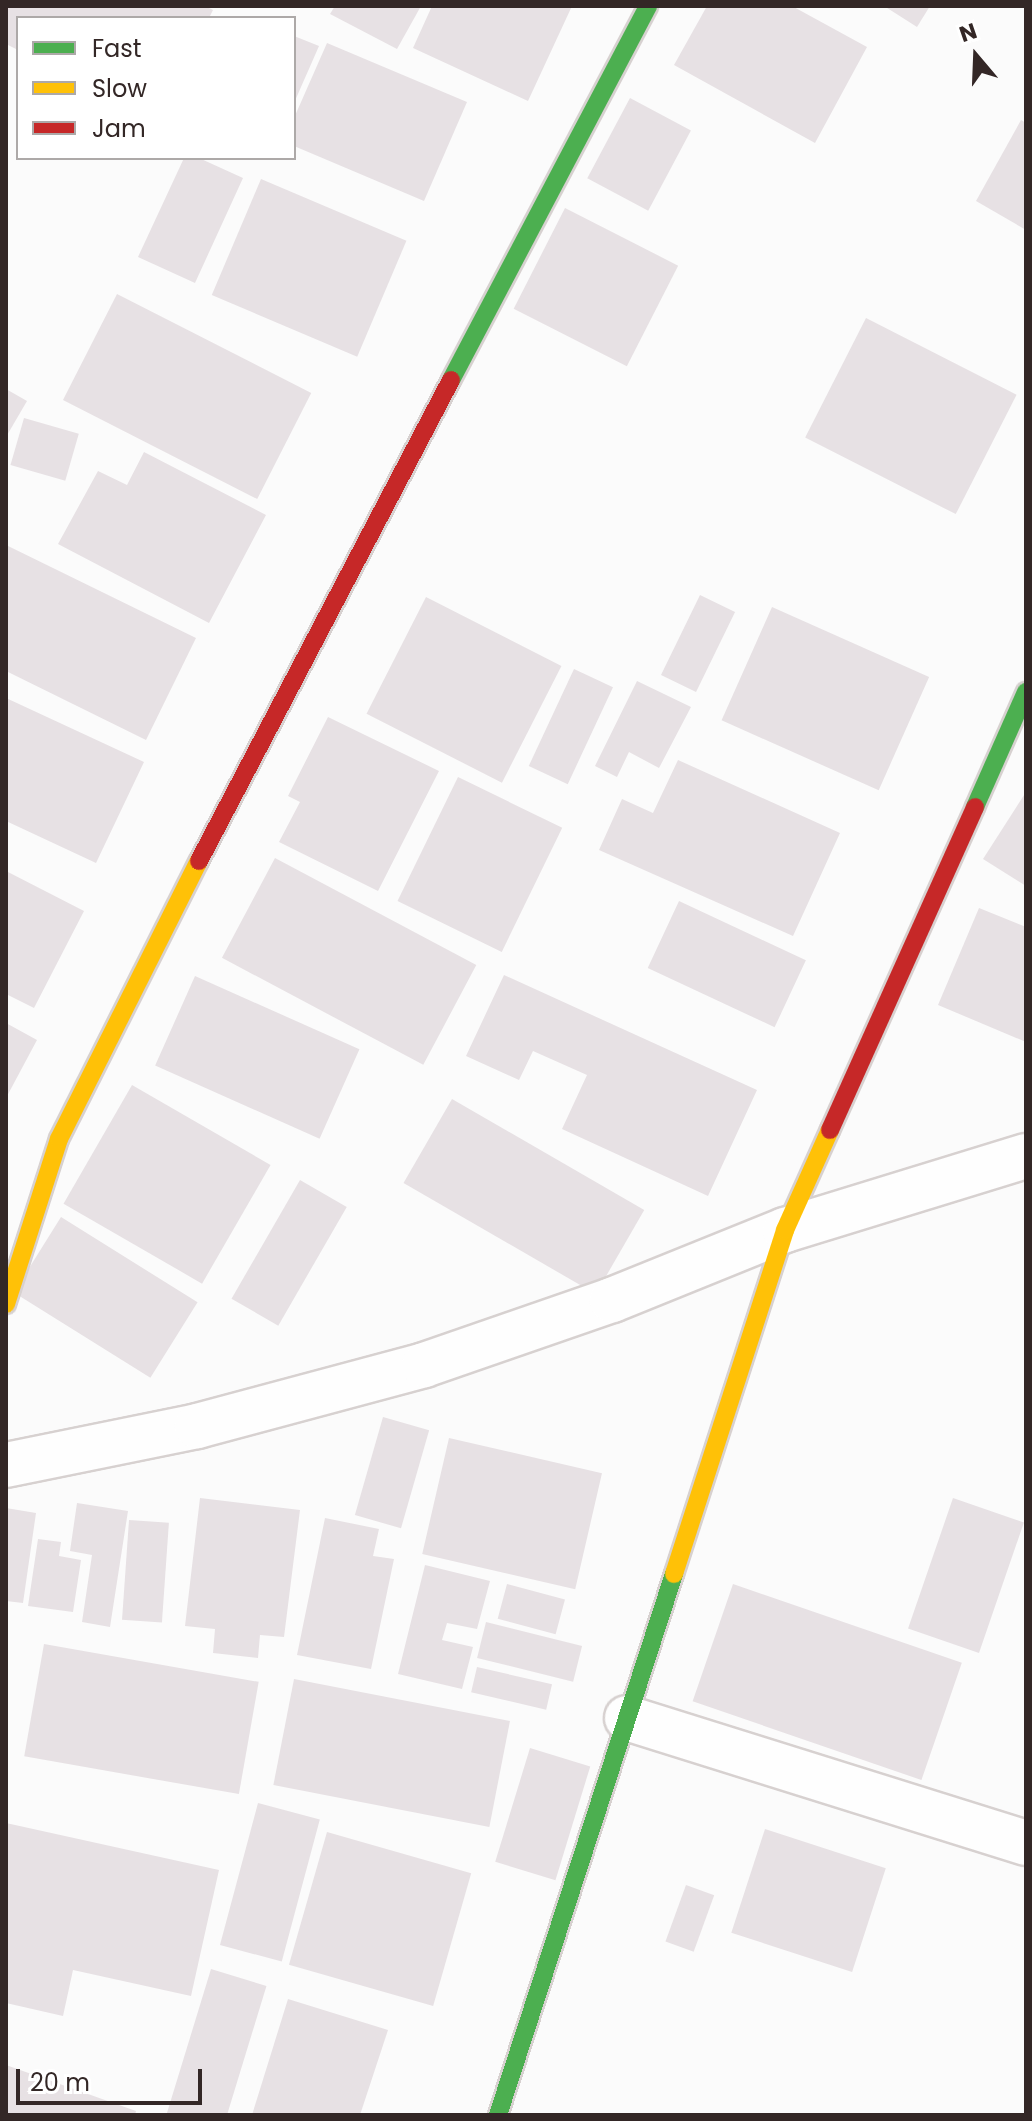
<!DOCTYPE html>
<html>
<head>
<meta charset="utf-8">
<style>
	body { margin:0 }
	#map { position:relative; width:1032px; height:2121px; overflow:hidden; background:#fbfbfb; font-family:Poppins,sans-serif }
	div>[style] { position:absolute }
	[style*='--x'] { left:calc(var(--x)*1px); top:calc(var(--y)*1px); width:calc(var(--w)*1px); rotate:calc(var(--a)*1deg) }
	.building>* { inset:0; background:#e7e1e4; transform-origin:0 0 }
	.roads { filter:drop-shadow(2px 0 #d7d1d0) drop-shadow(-2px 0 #d7d1d0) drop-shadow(0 2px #d7d1d0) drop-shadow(0 -2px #d7d1d0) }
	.street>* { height:44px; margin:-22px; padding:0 22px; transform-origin:22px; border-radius:22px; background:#fefefe }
	.fast>* { height:18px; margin:-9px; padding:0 9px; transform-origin:9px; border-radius:9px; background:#4caf50 }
	.slow>* { height:18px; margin:-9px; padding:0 9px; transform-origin:9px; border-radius:9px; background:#ffc107 }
	.jam>* { height:18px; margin:-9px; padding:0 9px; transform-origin:9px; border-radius:9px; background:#c62828 }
	span { translate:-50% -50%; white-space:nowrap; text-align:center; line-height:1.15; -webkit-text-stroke:6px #fff; paint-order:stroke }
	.frame { position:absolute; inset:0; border:8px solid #332726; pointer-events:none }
	.legend { position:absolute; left:16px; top:16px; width:280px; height:144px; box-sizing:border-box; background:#fff; border:2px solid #ada9a8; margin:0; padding:10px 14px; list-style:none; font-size:24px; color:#332726 }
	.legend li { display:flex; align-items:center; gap:16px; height:40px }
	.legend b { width:40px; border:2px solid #ada9a8 }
	.north { position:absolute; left:936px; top:16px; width:80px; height:80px; -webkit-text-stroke:6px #fff; paint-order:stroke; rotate:341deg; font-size:22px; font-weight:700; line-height:32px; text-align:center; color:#332726 }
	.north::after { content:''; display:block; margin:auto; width:28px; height:36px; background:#332726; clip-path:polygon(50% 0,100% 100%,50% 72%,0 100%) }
	.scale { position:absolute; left:16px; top:2069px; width:186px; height:36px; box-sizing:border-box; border:4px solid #332726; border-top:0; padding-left:10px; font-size:24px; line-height:28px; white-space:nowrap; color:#332726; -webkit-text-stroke:6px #fff; paint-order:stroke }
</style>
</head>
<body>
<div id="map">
	<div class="building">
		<i style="clip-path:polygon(6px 6px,205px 6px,213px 10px,209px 18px,18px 18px,18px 50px,6px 44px)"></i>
		<i style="clip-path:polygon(335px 6px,421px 6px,397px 49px,330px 14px)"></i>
		<i style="clip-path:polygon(432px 6px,572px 6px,528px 101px,413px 48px)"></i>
		<i style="clip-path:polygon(707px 6px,792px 6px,867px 47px,815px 143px,674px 65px)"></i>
		<i style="clip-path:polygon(884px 6px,930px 6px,917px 27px)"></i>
		<i style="clip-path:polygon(294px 36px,319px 46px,294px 103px)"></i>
		<i style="clip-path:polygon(327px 43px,467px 102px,424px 201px,294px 146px,294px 118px)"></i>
		<i style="left:630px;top:98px;width:69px;height:91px;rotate:28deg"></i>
		<i style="clip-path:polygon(1021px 120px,1026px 123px,1026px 230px,976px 201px)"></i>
		<i style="clip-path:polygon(184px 158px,199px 158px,243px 178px,195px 283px,138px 257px)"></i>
		<i style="left:261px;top:179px;width:158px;height:126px;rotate:23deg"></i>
		<i style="left:565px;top:208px;width:127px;height:113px;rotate:27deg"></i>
		<i style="left:117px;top:294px;width:218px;height:119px;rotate:27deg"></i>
		<i style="left:866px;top:318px;width:169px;height:134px;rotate:27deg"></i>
		<i style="clip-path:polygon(6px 389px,27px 401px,6px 437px)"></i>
		<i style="left:24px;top:418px;width:57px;height:49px;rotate:16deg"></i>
		<i style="clip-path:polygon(144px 452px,266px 515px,209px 623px,58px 544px,98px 471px,127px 485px)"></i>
		<i style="clip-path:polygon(6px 545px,196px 638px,146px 740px,6px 671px)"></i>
		<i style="left:700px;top:595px;width:39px;height:89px;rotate:26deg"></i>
		<i style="left:426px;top:597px;width:152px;height:131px;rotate:27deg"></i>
		<i style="left:772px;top:607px;width:172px;height:124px;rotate:24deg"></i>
		<i style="left:574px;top:669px;width:43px;height:107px;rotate:25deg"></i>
		<i style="clip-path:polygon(637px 681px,691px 707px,659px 768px,629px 752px,617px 777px,595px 766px)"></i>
		<i style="clip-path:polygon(6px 698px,144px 762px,96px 863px,6px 821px)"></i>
		<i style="clip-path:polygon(328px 717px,439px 771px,378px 891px,279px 842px,300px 802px,288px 796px)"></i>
		<i style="clip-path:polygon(678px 760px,840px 833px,793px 936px,599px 850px,622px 799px,653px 813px)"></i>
		<i style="left:458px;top:777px;width:116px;height:138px;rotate:26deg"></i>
		<i style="clip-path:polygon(1026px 792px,1026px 886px,983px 859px)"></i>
		<i style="left:275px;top:858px;width:228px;height:113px;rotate:28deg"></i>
		<i style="clip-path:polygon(6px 871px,84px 911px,34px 1008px,6px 994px)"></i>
		<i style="left:679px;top:901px;width:140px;height:74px;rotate:25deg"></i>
		<i style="clip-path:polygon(979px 908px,1026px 927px,1026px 1042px,938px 1005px)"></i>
		<i style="clip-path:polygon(504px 975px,757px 1090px,708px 1196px,562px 1129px,587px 1075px,533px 1051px,519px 1080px,466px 1056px)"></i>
		<i style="left:195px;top:976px;width:180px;height:98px;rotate:24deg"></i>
		<i style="clip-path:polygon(6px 1023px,37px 1040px,6px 1098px)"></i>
		<i style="left:132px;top:1085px;width:160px;height:137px;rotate:30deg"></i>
		<i style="left:452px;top:1099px;width:222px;height:97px;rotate:30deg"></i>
		<i style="left:300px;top:1180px;width:54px;height:137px;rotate:30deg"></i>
		<i style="left:61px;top:1217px;width:161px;height:89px;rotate:32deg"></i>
		<i style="left:383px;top:1417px;width:48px;height:102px;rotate:16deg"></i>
		<i style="left:449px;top:1438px;width:157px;height:119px;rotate:13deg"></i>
		<i style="clip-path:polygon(200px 1498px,300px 1510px,284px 1637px,260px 1635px,258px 1658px,213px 1653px,215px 1629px,185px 1626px)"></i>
		<i style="left:953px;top:1498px;width:75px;height:138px;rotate:19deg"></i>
		<i style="clip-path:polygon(77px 1503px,128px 1511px,110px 1627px,82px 1622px,92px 1555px,70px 1551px)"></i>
		<i style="clip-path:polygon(6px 1508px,36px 1513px,23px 1603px,6px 1601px)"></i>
		<i style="clip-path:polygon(325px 1518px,379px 1529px,373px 1556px,394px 1559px,371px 1669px,297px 1655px)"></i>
		<i style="left:129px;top:1520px;width:40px;height:100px;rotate:4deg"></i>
		<i style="clip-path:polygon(38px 1539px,61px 1542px,59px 1556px,81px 1560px,73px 1612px,28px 1606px)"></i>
		<i style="clip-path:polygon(425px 1565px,490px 1581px,477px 1629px,447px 1623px,442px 1640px,473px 1647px,462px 1689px,398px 1674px)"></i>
		<i style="left:507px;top:1584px;width:60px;height:36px;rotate:15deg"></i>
		<i style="left:733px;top:1584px;width:242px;height:124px;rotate:19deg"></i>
		<i style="left:486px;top:1622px;width:99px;height:37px;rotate:14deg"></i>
		<i style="left:44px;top:1644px;width:218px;height:114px;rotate:10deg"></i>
		<i style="left:477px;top:1667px;width:77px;height:26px;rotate:13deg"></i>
		<i style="left:294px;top:1679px;width:220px;height:108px;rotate:11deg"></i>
		<i style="left:530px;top:1748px;width:63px;height:119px;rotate:17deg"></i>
		<i style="left:258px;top:1803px;width:64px;height:147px;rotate:15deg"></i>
		<i style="clip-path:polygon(6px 1823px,219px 1870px,191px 1996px,73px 1970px,63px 2016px,6px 2003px)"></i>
		<i style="left:765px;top:1829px;width:127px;height:109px;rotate:18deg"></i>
		<i style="left:327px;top:1832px;width:150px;height:138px;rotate:16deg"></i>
		<i style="left:686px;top:1885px;width:30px;height:60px;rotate:20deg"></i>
		<i style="left:211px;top:1969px;width:58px;height:153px;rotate:17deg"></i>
		<i style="clip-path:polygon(288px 1999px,388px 2030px,360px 2115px,252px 2115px)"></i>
		<i style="clip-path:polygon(6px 2065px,136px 2111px,135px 2115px,6px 2115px)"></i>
	</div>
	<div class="roads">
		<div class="street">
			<i style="--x:6;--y:1465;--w:195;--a:-11.5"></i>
			<i style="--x:197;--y:1426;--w:235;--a:-15"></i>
			<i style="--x:424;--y:1365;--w:199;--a:-19.1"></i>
			<i style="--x:612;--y:1300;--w:187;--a:-22"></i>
			<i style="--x:785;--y:1230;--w:252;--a:-17.1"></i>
			<i style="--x:627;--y:1718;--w:418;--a:17.4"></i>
		</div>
		<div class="fast">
			<i style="--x:451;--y:380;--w:423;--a:-62.2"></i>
			<i style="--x:975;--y:807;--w:126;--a:-66.1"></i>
			<i style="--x:498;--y:2115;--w:569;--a:-71.98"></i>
		</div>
		<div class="slow">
			<i style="--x:6;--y:1304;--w:173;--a:-72.2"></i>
			<i style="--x:59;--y:1139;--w:311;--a:-63.3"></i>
			<i style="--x:674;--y:1574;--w:361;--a:-72.1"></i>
			<i style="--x:785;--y:1230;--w:110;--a:-65.8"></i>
		</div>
		<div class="jam">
			<i style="--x:199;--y:861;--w:543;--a:-62.35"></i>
			<i style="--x:830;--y:1130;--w:354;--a:-65.8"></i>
		</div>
	</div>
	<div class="frame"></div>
	<ul class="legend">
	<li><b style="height:10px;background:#4caf50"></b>Fast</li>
	<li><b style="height:10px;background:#ffc107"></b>Slow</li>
	<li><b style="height:10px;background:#c62828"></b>Jam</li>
	</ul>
	<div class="north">N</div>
	<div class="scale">20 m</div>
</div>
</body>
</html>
